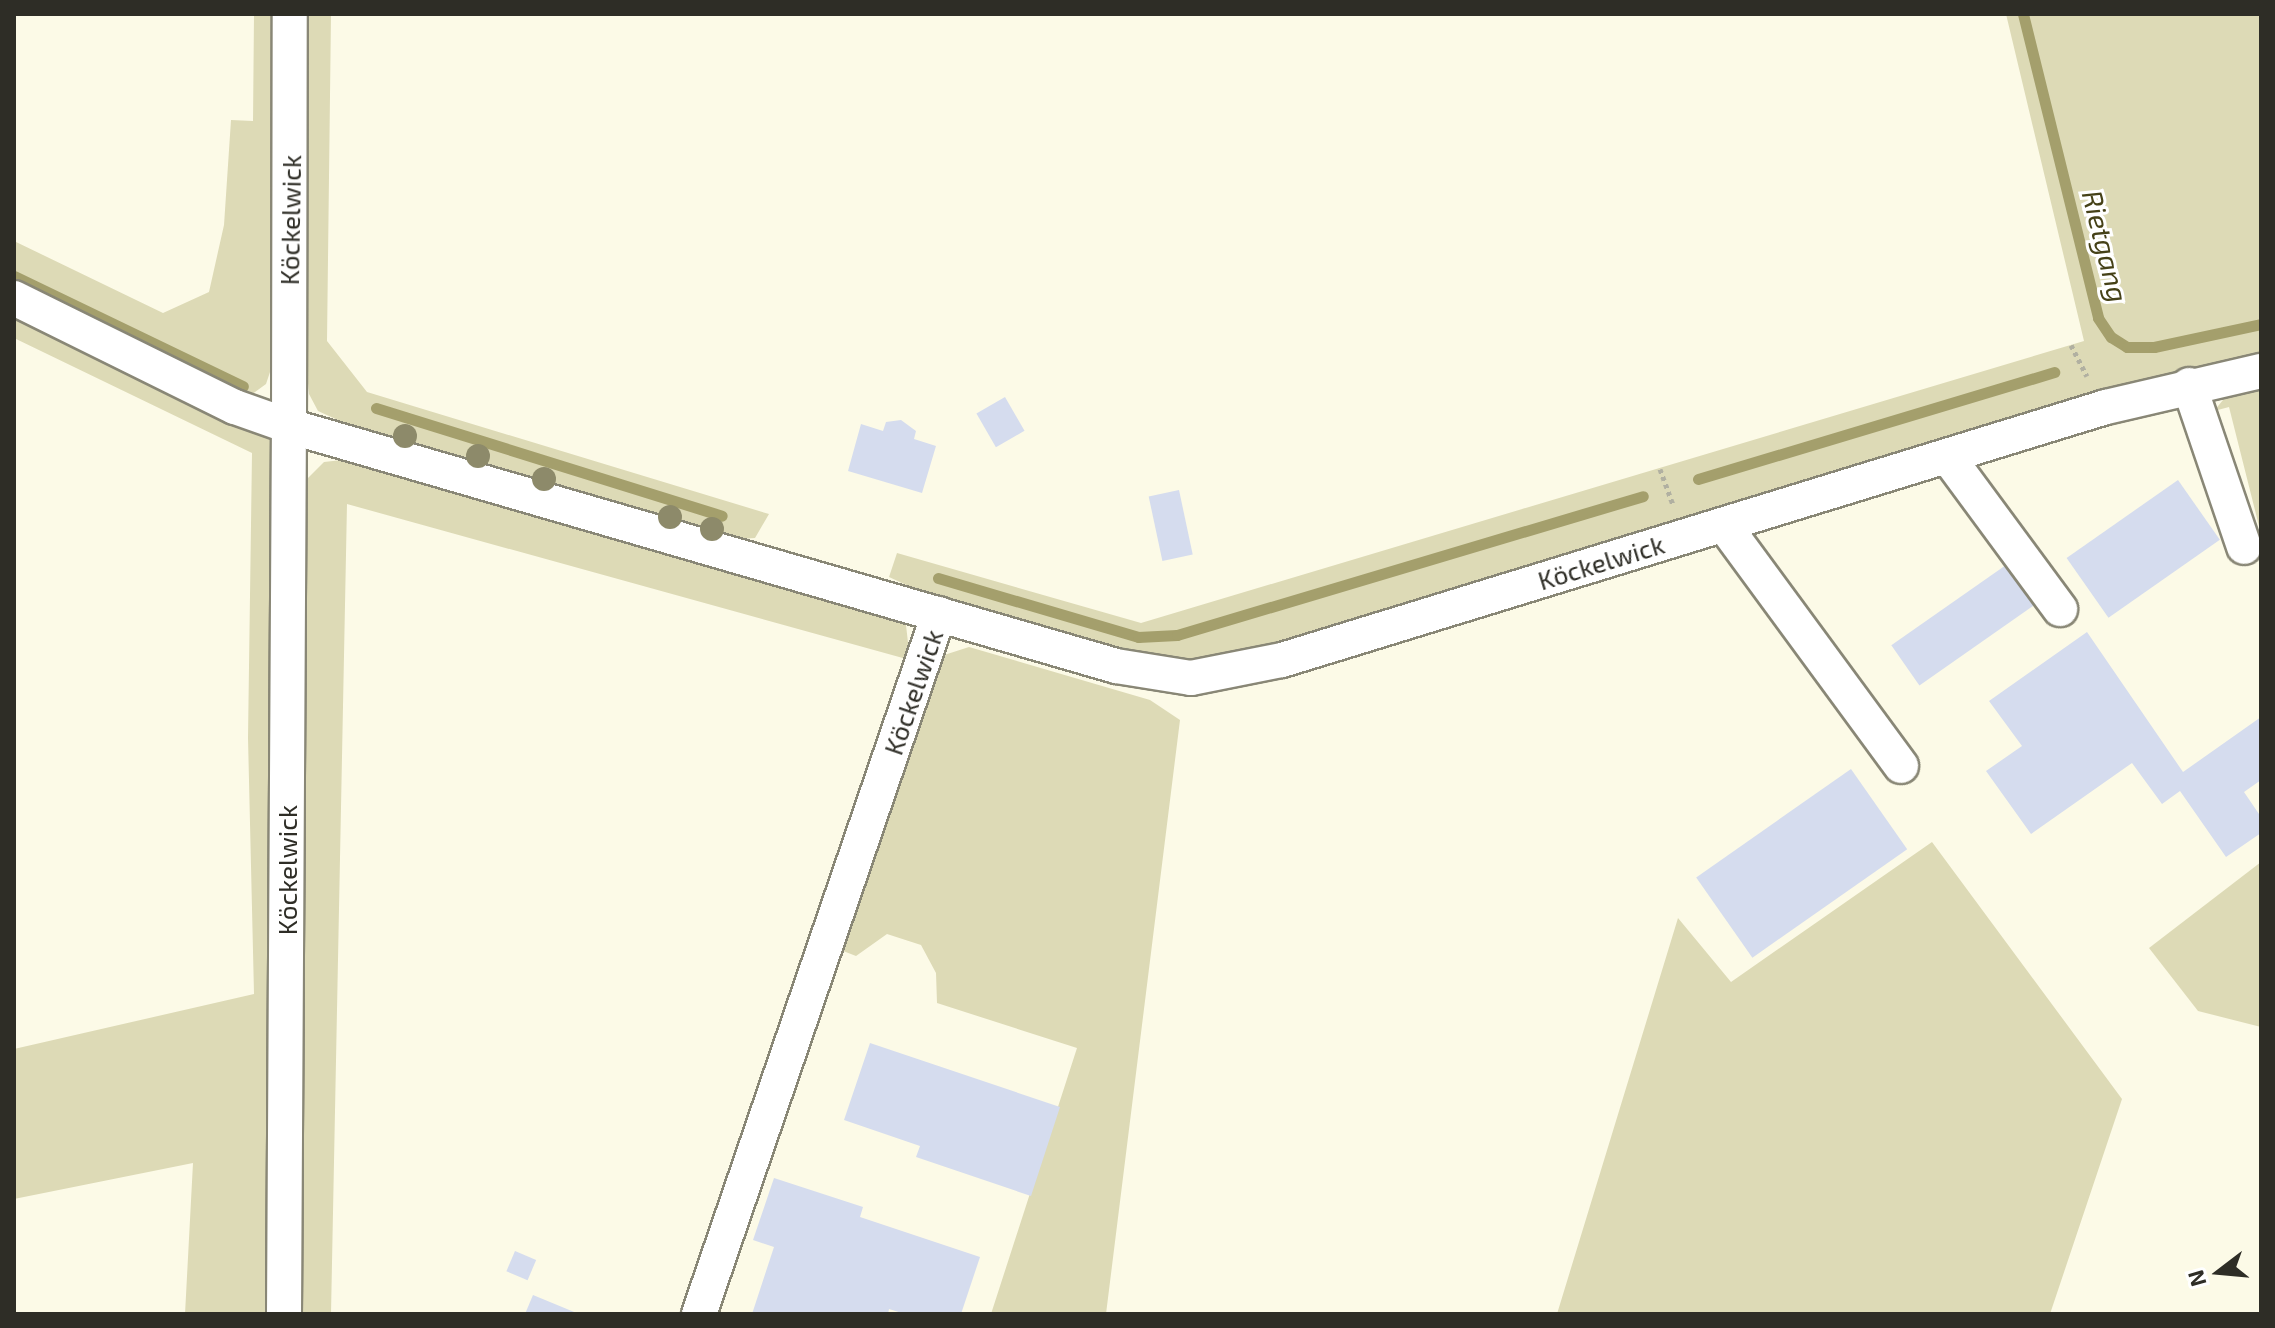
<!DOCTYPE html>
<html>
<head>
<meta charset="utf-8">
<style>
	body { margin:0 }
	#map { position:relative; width:2275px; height:1328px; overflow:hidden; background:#fcfae7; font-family:"Exo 2",sans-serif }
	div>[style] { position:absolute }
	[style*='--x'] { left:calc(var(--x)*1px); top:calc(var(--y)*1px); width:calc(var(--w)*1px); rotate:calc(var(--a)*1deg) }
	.green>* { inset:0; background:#dddab6 }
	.stream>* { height:11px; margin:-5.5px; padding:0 5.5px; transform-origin:5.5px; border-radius:5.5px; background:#a49f6c }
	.building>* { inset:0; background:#d5dcee; transform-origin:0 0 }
	.path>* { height:5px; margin-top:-2.5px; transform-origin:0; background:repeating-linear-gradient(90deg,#b1b0a1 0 4px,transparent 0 8px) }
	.roads { filter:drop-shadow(2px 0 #898776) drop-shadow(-2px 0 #898776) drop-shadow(0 2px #898776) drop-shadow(0 -2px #898776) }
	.minor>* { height:34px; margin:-17px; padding:0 17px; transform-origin:17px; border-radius:17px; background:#fff }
	.trees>* { width:24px; height:24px; margin:-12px; border-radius:50%; background:#8d8a6a }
	span { translate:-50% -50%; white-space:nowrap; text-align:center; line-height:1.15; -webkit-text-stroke:6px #fff; paint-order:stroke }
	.street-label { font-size:26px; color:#2e2d26 }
	.water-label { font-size:28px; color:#454117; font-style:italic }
	.frame { position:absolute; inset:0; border:16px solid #2e2d26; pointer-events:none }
	.north { position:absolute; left:2179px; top:1232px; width:80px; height:80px; -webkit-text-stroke:6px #fff; paint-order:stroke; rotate:254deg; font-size:22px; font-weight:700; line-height:32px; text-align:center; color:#2e2d26 }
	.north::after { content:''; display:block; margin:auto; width:28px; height:36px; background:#2e2d26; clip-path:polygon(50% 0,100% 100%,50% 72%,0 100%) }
</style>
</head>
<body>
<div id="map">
	<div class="green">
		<i style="clip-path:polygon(254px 14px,275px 14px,272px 366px,266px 384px,251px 395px,235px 394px,14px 288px,14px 241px,163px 313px,209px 292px,224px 225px,231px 120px,253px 121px)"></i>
		<i style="clip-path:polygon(306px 14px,331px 14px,327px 341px,367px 392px,769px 514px,755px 538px,724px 540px,373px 436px,318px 411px,309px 394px,305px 350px)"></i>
		<i style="clip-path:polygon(2006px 14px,2261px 14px,2261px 361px,1250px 657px,1174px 665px,952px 606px,889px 577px,897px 553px,1141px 623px,2084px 341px)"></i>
		<i style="clip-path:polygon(14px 311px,257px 429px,273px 442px,267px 1314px,185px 1314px,193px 1163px,14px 1199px,14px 1049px,254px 994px,248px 738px,252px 453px,14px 338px)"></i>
		<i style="clip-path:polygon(2261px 383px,2261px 534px,2229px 407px,2214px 411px,2232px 389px)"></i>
		<i style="clip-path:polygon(351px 459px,713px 562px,906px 625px,910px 660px,347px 504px,331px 1314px,303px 1314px,303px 501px,308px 478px,324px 462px)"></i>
		<i style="clip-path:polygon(969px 647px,1150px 700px,1180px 720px,1106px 1314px,991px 1314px,1077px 1048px,937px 1003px,936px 973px,921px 945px,887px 934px,856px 956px,838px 949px,938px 657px)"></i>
		<i style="clip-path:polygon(1932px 842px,2122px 1099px,2050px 1314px,1557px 1314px,1678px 918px,1731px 982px)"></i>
		<i style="clip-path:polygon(2261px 862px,2261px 1027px,2198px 1011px,2149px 948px)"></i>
	</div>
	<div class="stream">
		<i style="--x:2023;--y:14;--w:313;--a:76.1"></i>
		<i style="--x:2098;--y:318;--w:23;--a:56"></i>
		<i style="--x:2111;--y:337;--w:19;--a:32"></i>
		<i style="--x:2127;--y:347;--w:27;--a:0"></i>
		<i style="--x:2154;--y:347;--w:109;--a:-12.1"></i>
		<i style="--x:14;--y:276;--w:254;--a:25.7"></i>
		<i style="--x:376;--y:408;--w:362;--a:17.3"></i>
		<i style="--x:1698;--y:479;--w:372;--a:-16.7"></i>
		<i style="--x:938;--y:578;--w:209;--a:16.4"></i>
		<i style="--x:1138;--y:637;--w:39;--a:-3"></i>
		<i style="--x:1177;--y:635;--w:486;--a:-16.6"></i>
	</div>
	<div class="building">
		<i style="left:1005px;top:397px;width:39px;height:33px;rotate:60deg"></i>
		<i style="clip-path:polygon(901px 420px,916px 431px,914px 439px,936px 446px,922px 493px,848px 471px,861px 424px,883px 431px,886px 422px)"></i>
		<i style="left:2178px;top:480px;width:73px;height:136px;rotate:55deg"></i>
		<i style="left:1179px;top:490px;width:66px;height:31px;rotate:78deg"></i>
		<i style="left:2006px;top:565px;width:49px;height:140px;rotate:55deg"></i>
		<i style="clip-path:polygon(2087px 632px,2183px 772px,2261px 717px,2261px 780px,2244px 792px,2261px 817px,2261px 833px,2226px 857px,2180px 791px,2162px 804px,2132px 763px,2031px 834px,1986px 771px,2022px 746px,1989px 701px)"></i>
		<i style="left:1851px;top:769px;width:98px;height:189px;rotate:55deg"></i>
		<i style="clip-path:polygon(870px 1043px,1060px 1107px,1031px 1196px,916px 1157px,920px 1146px,844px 1120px)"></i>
		<i style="clip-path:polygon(774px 1178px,863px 1207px,860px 1217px,980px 1257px,961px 1314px,905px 1314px,889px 1309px,888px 1314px,752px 1314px,774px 1247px,753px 1240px)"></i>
		<i style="left:515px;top:1251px;width:23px;height:22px;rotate:23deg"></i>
		<i style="clip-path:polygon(533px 1295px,579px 1314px,525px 1314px)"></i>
	</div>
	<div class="path">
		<i style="--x:2071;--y:345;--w:35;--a:63"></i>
		<i style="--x:1660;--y:469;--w:38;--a:70"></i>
	</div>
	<div class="roads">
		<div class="minor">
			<i style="--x:14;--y:298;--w:246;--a:26.3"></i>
			<i style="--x:235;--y:407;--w:57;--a:19.4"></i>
			<i style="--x:289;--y:426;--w:412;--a:-89.9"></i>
			<i style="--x:2189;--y:385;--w:171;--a:71.2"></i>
			<i style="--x:1948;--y:457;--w:189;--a:53.6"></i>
			<i style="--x:1724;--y:525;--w:299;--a:53.7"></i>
			<i style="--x:284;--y:1314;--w:888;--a:-89.68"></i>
			<i style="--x:289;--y:426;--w:861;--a:16.18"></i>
			<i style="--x:1116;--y:666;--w:76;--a:9.1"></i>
			<i style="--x:1191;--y:678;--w:93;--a:-11.2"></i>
			<i style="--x:1282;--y:660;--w:862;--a:-17.07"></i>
			<i style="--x:2106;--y:407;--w:159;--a:-13.1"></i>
			<i style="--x:699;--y:1314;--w:740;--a:-71.08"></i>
		</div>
	</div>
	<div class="trees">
		<i style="left:405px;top:436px"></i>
		<i style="left:478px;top:456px"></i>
		<i style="left:544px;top:479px"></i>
		<i style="left:670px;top:517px"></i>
		<i style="left:712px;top:529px"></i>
	</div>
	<div class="street-label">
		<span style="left:290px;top:220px;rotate:-89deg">Köckelwick</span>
		<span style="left:1601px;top:562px;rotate:-17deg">Köckelwick</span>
		<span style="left:913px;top:692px;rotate:-71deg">Köckelwick</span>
		<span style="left:287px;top:870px;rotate:-90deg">Köckelwick</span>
	</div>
	<div class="water-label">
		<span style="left:2106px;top:246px;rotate:76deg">Rietgang</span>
	</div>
	<div class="frame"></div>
	<div class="north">N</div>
</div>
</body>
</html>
